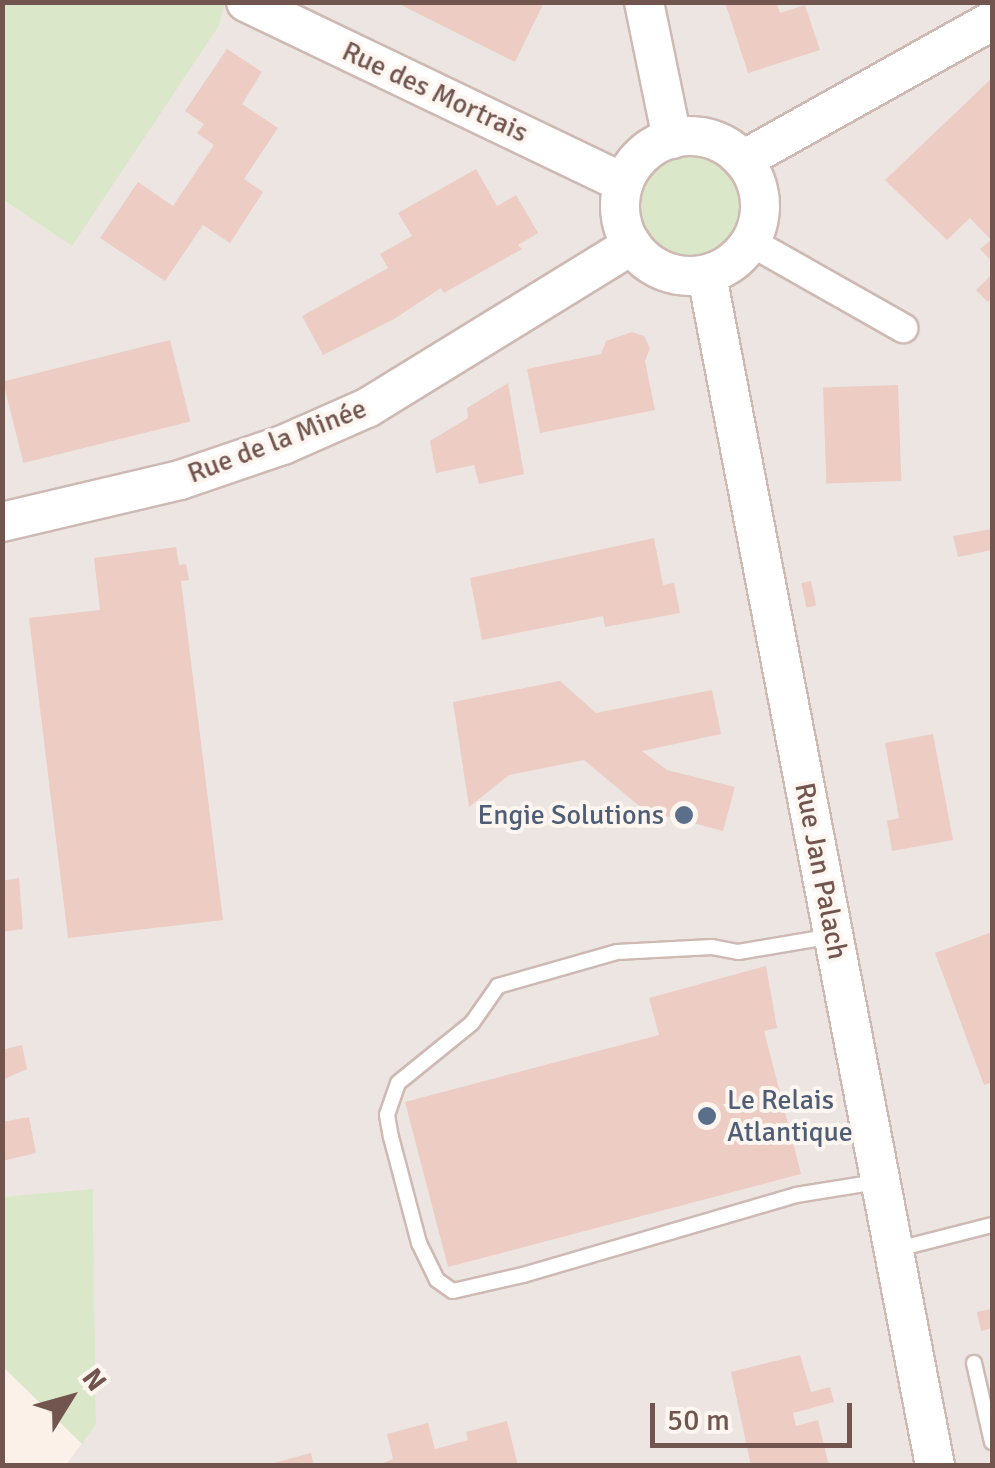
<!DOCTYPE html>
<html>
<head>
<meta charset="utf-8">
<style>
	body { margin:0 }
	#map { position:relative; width:995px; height:1468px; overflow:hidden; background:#fbf1e9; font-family:Signika,sans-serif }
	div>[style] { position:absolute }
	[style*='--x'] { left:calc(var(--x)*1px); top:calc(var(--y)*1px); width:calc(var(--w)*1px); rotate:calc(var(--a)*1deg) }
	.industrial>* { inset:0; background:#ece5e2 }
	.green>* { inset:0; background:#dbe7c9 }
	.round { border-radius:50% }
	.building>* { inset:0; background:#edccc4; transform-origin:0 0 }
	.roads { filter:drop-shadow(2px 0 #ceb9b3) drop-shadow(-2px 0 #ceb9b3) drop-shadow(0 2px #ceb9b3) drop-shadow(0 -2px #ceb9b3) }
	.lane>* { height:14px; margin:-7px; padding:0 7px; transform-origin:7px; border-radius:7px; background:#fff }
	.street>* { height:28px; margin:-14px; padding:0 14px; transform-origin:14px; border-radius:14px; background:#fff }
	.secondary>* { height:38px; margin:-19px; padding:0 19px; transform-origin:19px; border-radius:19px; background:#fff }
	.secondary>.ring { margin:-19px; padding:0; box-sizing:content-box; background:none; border:38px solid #fff; border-radius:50% }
	.dots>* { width:28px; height:28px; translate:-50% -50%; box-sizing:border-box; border:5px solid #fdf5f0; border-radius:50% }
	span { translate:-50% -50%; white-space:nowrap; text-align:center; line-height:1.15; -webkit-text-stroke:8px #fdf5f0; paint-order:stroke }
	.street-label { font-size:28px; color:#73554f }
	.service-label { font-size:28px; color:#4e5e75 }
	.right { translate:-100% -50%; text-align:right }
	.left { translate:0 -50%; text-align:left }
	.frame { position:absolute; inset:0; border:5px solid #73554f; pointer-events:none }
	.north { position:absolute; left:20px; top:1348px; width:100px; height:100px; -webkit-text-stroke:8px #fdf5f0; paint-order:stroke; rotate:53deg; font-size:28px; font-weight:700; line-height:40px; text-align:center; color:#73554f }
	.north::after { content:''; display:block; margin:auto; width:35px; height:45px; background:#73554f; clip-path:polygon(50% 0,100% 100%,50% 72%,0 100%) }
	.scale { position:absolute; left:650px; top:1403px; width:202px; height:45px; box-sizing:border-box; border:5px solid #73554f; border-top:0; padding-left:12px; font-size:30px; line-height:35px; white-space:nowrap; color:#73554f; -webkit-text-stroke:8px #fdf5f0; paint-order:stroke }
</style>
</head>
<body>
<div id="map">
	<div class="industrial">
		<i style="clip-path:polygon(225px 3px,992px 3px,992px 1465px,66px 1465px,96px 1424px,93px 1190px,3px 1197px,2px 200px,72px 245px,219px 26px)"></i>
	</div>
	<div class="green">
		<i style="clip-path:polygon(2px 3px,225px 3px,219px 26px,72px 246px,3px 200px)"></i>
		<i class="round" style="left:641px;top:157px;width:98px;height:98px"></i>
		<i style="clip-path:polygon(93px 1189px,96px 1424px,82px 1444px,3px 1367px,2px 1197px)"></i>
	</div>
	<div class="building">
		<i style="clip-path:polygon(395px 2px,544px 2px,515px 62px)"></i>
		<i style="clip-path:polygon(725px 2px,776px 2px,780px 13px,805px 5px,820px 50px,748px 73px)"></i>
		<i style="clip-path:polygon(227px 49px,262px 72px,242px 104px,278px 128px,244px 179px,263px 192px,230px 243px,203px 225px,165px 281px,100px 238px,138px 182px,173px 206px,214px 145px,197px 133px,204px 124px,185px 111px)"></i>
		<i style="clip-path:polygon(992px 78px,992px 262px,980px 249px,991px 240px,970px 218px,947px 240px,885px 180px)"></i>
		<i style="clip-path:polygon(476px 169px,497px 206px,516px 195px,538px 233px,518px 245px,522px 249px,444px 293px,441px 288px,394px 319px,323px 355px,302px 316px,388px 268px,380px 254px,412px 236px,398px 213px)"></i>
		<i style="clip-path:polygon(992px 274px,992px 298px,988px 302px,976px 290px)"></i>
		<i style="clip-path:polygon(632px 332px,644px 336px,650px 348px,645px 361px,655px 410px,540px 433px,527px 369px,601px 354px,606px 341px)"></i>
		<i style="left:170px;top:340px;width:84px;height:172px;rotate:76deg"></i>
		<i style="clip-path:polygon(508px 383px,524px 474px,479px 484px,474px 465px,436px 473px,430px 441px,468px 418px,467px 408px)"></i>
		<i style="left:898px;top:385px;width:96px;height:75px;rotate:88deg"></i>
		<i style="clip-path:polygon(992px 529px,992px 550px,958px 557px,953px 536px)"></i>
		<i style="clip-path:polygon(654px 538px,663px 585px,674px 583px,680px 613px,605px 627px,603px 616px,482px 640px,470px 578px)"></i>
		<i style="clip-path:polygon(176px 547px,179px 565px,186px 564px,189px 580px,181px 581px,223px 920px,68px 938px,29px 618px,100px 610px,94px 558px)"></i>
		<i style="left:811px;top:581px;width:25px;height:10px;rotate:78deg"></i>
		<i style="clip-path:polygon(560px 681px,596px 713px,712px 690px,721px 734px,642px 751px,667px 770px,735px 787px,723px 831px,644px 810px,584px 760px,509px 775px,469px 807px,453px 702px)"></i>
		<i style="clip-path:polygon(933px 734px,953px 840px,892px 851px,887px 821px,899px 818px,885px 743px)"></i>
		<i style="clip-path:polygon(19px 878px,23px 929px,2px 932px,2px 881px)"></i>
		<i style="clip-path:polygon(992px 932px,992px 1082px,984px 1085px,935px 953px)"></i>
		<i style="clip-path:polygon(766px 966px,777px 1028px,764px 1031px,801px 1174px,448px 1267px,405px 1102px,659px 1035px,649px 998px)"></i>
		<i style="clip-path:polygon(22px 1045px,27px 1069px,2px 1080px,2px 1050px)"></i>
		<i style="clip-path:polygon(29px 1117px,36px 1153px,2px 1161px,2px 1122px)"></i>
		<i style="clip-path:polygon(991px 1309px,992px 1328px,981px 1331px,977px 1312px)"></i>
		<i style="clip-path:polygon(800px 1355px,811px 1392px,830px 1387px,834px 1402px,793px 1413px,796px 1426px,818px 1420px,829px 1466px,751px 1466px,731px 1372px)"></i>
		<i style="clip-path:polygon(507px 1421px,518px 1466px,375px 1466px,393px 1459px,387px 1434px,428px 1423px,435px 1449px,468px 1440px,466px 1432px)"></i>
		<i style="clip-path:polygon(311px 1453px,314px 1466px,270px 1466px,270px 1464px)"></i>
	</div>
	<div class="roads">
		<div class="lane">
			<i style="--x:833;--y:936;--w:96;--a:170.4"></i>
			<i style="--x:738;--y:952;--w:26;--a:-169"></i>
			<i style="--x:712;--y:947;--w:95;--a:177"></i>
			<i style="--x:617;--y:952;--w:124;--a:164.1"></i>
			<i style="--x:498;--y:986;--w:45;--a:125.1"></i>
			<i style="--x:472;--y:1023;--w:95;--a:141"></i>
			<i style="--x:398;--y:1083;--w:34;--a:109"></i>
			<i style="--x:387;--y:1115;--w:22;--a:80"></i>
			<i style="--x:391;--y:1137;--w:110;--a:75.2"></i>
			<i style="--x:419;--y:1243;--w:41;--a:64.1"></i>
			<i style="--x:437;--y:1280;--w:19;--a:35"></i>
			<i style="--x:453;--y:1291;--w:72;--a:-12.9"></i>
			<i style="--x:523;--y:1275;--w:284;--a:-16.3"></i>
			<i style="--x:796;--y:1195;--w:82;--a:-9.1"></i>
			<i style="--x:894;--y:1250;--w:101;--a:-14.3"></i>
			<i style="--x:974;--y:1363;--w:81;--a:77.2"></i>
		</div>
		<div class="street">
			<i style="--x:751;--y:242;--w:175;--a:29.5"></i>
		</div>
		<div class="secondary">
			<i style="--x:246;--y:2;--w:419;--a:25.6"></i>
			<i style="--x:644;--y:2;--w:140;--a:78.4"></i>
			<i class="ring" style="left:620px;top:136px;width:102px;height:102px"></i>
			<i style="--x:743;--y:160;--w:285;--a:-29.2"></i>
			<i style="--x:707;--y:276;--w:1212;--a:79.15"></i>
			<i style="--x:2;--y:522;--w:183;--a:-13.3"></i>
			<i style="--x:180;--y:480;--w:109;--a:-18.8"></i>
			<i style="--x:283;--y:445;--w:92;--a:-23.8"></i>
			<i style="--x:367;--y:408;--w:311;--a:-31.6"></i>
		</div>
	</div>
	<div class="dots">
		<i style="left:684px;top:815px;background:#5c6f8a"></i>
		<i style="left:707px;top:1116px;background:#5c6f8a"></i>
	</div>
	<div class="street-label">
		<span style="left:435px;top:92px;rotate:25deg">Rue des Mortrais</span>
		<span style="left:277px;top:441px;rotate:-21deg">Rue de la Minée</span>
		<span style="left:821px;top:871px;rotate:79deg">Rue Jan Palach</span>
	</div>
	<div class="service-label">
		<span class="right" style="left:664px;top:815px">Engie Solutions</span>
		<span class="left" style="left:727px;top:1116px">Le Relais<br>Atlantique</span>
	</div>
	<div class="frame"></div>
	<div class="north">N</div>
	<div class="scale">50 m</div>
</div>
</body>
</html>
